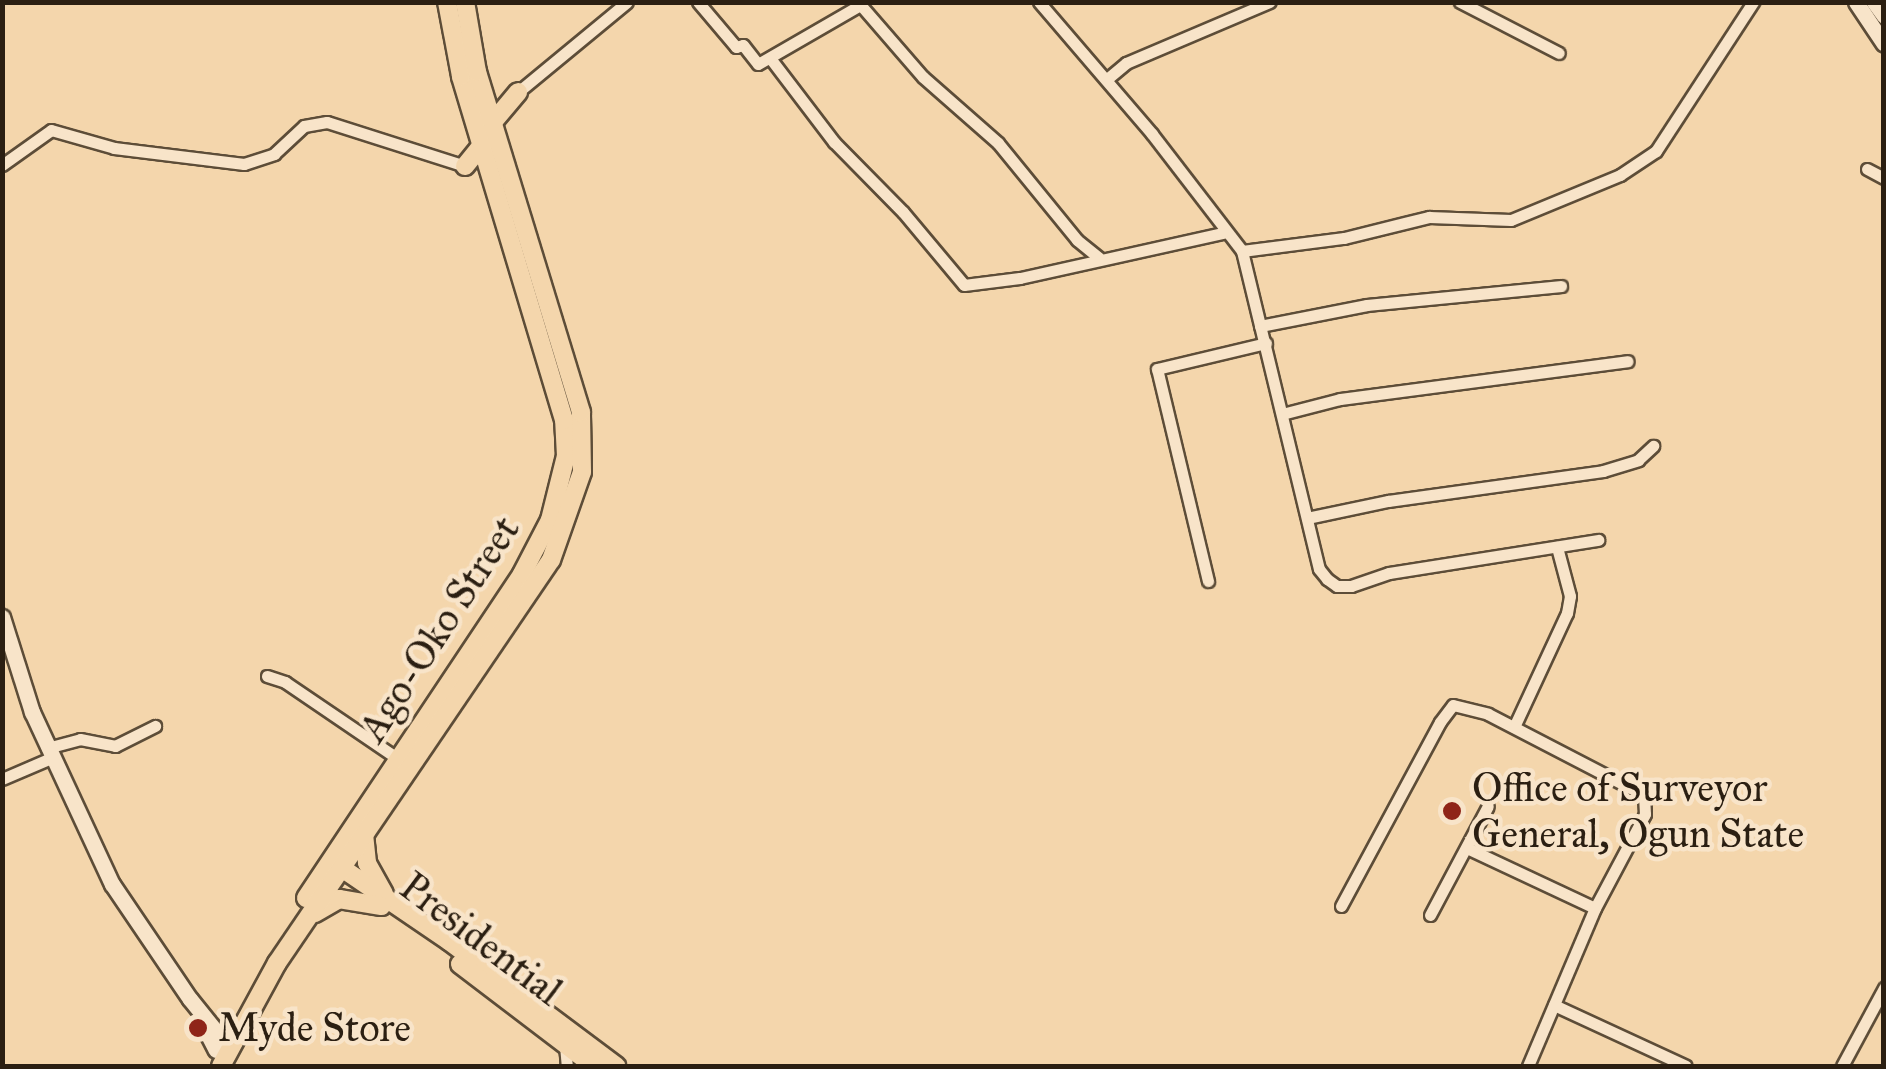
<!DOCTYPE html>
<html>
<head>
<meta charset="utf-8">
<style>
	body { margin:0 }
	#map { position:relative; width:1886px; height:1069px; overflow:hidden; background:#f4d6ac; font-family:"IM FELL Great Primer",serif }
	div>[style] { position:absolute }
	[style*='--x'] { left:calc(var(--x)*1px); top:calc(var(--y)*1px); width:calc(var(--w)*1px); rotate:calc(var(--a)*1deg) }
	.roads { filter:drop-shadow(2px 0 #5d4d38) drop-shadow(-2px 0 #5d4d38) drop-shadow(0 2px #5d4d38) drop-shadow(0 -2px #5d4d38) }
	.street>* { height:11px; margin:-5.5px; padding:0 5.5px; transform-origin:5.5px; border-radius:5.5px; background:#f8e4c9 }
	.secondary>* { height:15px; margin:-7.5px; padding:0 7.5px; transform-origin:7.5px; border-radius:7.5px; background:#f8e4c9 }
	.primary>* { height:18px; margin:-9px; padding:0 9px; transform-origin:9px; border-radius:9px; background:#f4d6ac }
	.dots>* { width:28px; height:28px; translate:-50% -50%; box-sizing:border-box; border:5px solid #f8e4c9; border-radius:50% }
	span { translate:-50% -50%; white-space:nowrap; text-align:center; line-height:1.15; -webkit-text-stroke:9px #f8e4c9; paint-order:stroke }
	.street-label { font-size:40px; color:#2b1f12 }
	.poi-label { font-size:40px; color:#2b1f12 }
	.left { translate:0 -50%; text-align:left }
	.frame { position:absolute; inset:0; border:5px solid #2b1f12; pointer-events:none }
</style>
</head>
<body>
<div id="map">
	<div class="roads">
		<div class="street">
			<i style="--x:698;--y:2;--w:59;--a:49.8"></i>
			<i style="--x:736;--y:47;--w:7;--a:-16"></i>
			<i style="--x:743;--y:45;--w:24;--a:52"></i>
			<i style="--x:758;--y:64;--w:118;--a:-30"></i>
			<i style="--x:858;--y:2;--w:99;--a:49.1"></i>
			<i style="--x:923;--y:77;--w:100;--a:41.3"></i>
			<i style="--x:998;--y:143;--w:125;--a:50.8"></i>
			<i style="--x:1077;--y:240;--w:28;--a:39"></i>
			<i style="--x:1039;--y:2;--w:174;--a:49.4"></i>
			<i style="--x:1152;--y:134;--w:148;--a:52.4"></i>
			<i style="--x:1242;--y:251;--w:327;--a:76.4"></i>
			<i style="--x:1319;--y:569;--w:13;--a:51"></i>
			<i style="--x:1327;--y:579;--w:12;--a:35"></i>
			<i style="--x:1337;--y:586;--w:14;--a:0"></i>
			<i style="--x:1351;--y:586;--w:40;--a:-18.9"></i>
			<i style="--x:1389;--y:573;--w:212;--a:-9"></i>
			<i style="--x:1460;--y:2;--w:111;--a:27.3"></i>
			<i style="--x:770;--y:58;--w:106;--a:52.7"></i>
			<i style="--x:834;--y:142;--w:98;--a:45.4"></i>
			<i style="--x:903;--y:212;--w:95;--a:50.1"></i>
			<i style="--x:964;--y:285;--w:56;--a:-7.1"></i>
			<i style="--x:1020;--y:278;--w:208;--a:-12.5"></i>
			<i style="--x:1107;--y:79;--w:25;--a:-40"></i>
			<i style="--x:1126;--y:63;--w:156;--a:-23"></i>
			<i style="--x:518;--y:92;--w:141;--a:-39.5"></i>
			<i style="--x:2;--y:165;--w:60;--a:-35.5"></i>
			<i style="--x:51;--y:130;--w:66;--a:15.9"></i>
			<i style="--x:114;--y:148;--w:131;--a:7"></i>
			<i style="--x:244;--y:164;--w:32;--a:-18"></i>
			<i style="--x:274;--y:154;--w:41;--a:-43"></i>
			<i style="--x:304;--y:126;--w:23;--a:-10"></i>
			<i style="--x:327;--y:122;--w:145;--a:17.7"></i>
			<i style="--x:1867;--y:169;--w:19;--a:28"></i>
			<i style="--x:1242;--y:251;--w:103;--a:-7.3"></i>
			<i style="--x:1344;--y:238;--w:88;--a:-13.9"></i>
			<i style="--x:1429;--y:217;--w:82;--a:2.1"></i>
			<i style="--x:1511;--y:220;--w:118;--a:-22.4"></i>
			<i style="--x:1620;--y:175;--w:43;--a:-33.7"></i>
			<i style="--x:1656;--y:151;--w:178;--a:-56.9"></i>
			<i style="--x:1260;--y:326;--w:109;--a:-11.1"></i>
			<i style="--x:1367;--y:305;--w:195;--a:-5.6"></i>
			<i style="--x:1282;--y:414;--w:60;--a:-14.5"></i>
			<i style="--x:1340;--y:399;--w:290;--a:-7.5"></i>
			<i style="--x:1307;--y:518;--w:83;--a:-11.9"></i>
			<i style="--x:1388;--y:501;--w:217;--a:-7.9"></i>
			<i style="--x:1603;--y:471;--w:37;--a:-17"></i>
			<i style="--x:1638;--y:460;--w:21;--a:-43"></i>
			<i style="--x:1208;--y:581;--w:218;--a:-103.5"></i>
			<i style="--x:1157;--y:369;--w:112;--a:-13.4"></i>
			<i style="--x:267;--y:676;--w:19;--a:18"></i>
			<i style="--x:285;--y:682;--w:135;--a:34.2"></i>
			<i style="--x:1514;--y:727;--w:126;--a:-65.1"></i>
			<i style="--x:1567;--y:613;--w:17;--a:-80"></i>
			<i style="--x:1570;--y:596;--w:51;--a:-104.9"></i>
			<i style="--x:47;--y:748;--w:34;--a:-15"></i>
			<i style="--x:80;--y:739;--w:36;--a:11"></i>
			<i style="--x:115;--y:746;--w:45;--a:-26.6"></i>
			<i style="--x:2;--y:779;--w:53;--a:-23.2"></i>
			<i style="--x:1467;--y:848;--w:141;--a:25.1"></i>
			<i style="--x:1341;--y:906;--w:209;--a:-61.7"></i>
			<i style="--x:1440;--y:722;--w:21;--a:-53"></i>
			<i style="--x:1453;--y:705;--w:36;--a:14"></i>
			<i style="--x:1488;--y:714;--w:176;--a:27.4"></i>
			<i style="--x:1644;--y:795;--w:19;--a:87"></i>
			<i style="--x:1645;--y:814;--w:106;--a:118"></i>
			<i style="--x:1595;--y:908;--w:172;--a:113"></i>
			<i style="--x:1430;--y:915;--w:123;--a:-62"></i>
			<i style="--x:1554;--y:1005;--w:145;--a:24.8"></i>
			<i style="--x:565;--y:1045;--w:21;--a:85"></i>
			<i style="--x:1842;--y:1066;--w:89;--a:-61.7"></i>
		</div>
		<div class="secondary">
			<i style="--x:1856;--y:2;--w:50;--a:56.3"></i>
			<i style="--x:1874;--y:2;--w:17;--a:54"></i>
			<i style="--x:2;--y:617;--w:100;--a:72.5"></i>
			<i style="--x:32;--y:712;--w:190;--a:65.1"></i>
			<i style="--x:112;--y:884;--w:139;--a:55.9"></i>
			<i style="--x:190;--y:999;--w:53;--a:51.2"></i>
			<i style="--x:203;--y:1025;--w:28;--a:63"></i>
		</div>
		<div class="primary">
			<i style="--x:493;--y:122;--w:39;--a:-50"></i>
			<i style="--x:465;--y:166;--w:27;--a:-51"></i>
			<i style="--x:364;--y:834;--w:29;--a:84"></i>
			<i style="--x:367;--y:863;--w:35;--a:61"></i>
			<i style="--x:333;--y:862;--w:140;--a:34.3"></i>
			<i style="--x:449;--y:941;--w:209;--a:36.8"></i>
			<i style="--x:306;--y:898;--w:389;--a:-56.3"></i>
			<i style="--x:522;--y:574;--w:61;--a:-62.6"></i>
			<i style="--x:550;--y:520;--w:66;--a:-76"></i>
			<i style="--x:566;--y:456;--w:36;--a:-93"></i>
			<i style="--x:564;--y:420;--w:359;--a:-106.7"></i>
			<i style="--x:461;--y:76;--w:75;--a:-100.7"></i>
			<i style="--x:315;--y:913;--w:28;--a:-30"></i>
			<i style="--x:339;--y:899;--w:43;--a:9.5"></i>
			<i style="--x:460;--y:964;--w:168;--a:37.3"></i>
			<i style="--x:221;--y:1066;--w:117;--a:-61.5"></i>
			<i style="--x:277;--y:963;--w:487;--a:-55.8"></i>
			<i style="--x:551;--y:560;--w:93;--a:-70.6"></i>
			<i style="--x:582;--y:472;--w:60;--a:-91"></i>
			<i style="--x:581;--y:412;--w:356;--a:-107"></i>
			<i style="--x:477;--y:72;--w:71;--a:-99.7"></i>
		</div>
	</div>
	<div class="dots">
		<i style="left:1452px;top:811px;background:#8f2418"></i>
		<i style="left:198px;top:1028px;background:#8f2418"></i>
	</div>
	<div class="street-label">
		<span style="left:439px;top:629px;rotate:-57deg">Ago-Oko Street</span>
		<span style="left:481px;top:939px;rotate:37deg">Presidential</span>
	</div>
	<div class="poi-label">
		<span class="left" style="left:1472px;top:811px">Office of Surveyor<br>General, Ogun State</span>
		<span class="left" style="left:218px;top:1028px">Myde Store</span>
	</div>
	<div class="frame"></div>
</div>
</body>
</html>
